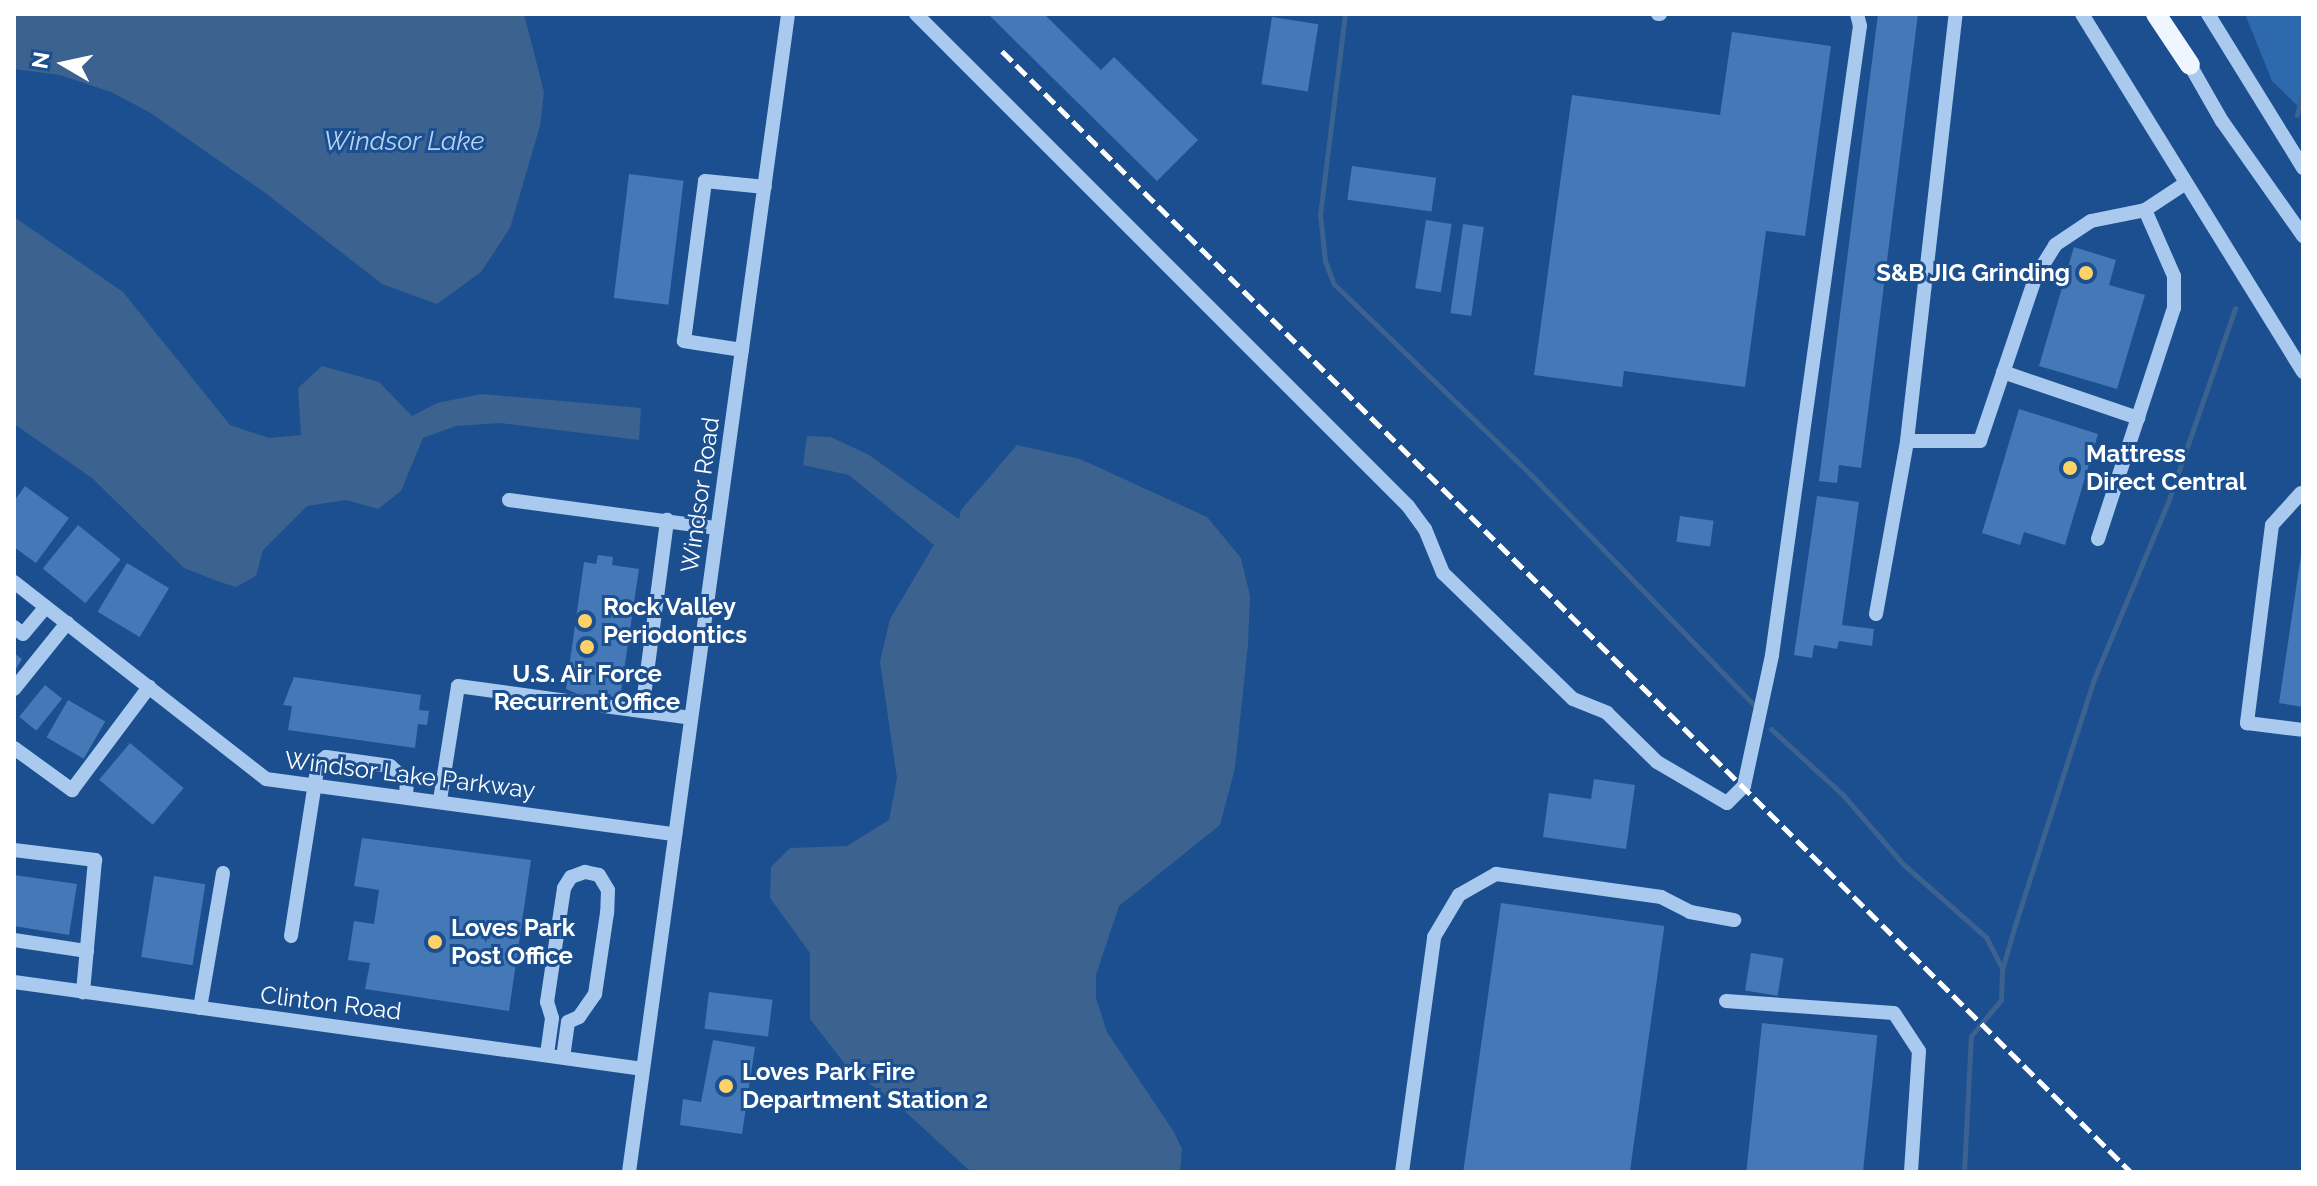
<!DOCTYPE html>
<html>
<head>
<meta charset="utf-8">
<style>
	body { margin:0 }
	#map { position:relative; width:2317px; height:1186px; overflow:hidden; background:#1b4f8f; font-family:Raleway,sans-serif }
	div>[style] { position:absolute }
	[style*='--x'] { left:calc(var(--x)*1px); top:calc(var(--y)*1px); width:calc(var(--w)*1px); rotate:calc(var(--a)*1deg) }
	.green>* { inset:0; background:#2e69ad }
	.water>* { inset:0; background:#3c6290 }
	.stream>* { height:5px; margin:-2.5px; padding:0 2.5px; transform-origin:2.5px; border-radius:2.5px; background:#3c6290 }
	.building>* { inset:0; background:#4478b7; transform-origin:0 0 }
	.minor>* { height:14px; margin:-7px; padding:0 7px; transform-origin:7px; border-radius:7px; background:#a9c9ee }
	.major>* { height:20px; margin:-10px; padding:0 10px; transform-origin:10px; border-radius:10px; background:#f0f6ff }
	.rail>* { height:5px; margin-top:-2.5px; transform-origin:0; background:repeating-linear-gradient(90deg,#fff 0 14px,transparent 0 20px) }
	.dots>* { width:22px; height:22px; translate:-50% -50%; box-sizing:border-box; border:4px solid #1b4f8f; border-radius:50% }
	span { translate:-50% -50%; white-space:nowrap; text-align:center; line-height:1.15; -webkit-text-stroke:6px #1b4f8f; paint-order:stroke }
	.poi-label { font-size:24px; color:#fff; font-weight:700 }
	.right { translate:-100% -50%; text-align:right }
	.left { translate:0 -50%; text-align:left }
	.street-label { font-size:24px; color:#fff }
	.water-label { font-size:26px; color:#b5d3f5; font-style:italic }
	.frame { position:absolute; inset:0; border:16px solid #fff; pointer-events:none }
	.north { position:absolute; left:24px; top:24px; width:80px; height:80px; -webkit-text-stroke:6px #1b4f8f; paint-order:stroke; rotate:279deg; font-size:22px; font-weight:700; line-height:32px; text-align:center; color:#fff }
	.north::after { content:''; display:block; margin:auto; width:28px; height:36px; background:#fff; clip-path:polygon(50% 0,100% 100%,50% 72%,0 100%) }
</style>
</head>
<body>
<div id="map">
	<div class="green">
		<i style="clip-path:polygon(2245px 14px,2303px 14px,2303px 111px,2272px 81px)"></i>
	</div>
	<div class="water">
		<i style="clip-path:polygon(14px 14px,524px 14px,544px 92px,540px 126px,510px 228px,481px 272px,437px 304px,382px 284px,264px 192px,149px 112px,111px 92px,60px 75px,14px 69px)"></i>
		<i style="clip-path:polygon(14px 217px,123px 292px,230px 425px,269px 438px,301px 435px,298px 388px,322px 366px,379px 382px,412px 416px,437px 403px,481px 394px,641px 408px,639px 440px,500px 423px,456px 426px,423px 438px,401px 491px,378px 509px,346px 500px,307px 506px,263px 550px,256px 576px,236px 587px,217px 581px,184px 568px,92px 478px,14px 424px)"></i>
		<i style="clip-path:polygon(807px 436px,831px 437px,869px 455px,959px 519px,961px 510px,1017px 445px,1080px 459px,1207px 517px,1241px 558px,1250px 596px,1248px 644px,1235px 768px,1220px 825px,1119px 906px,1096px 975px,1096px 998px,1107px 1032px,1174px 1132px,1182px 1149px,1180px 1172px,971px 1172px,897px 1104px,848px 1068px,810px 1019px,810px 953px,770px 898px,771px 867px,790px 848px,847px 846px,889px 820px,897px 778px,880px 662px,890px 619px,934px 545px,849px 475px,803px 465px)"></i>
	</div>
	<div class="stream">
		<i style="--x:1345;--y:14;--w:202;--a:97.1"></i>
		<i style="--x:1320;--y:214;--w:47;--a:83.9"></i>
		<i style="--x:1325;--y:261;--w:25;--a:69"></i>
		<i style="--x:1334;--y:284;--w:280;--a:44.1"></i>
		<i style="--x:1535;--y:479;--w:313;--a:45.9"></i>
		<i style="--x:2297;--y:115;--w:26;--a:-77"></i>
		<i style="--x:1771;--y:729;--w:98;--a:42.5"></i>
		<i style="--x:1843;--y:795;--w:91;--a:49"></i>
		<i style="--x:1903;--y:864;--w:111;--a:41.3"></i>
		<i style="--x:1986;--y:937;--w:36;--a:63"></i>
		<i style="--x:1964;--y:1172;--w:136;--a:-87.1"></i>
		<i style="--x:1971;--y:1036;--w:47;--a:-50.2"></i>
		<i style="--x:2001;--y:1000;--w:30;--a:-88"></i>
		<i style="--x:2002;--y:970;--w:47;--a:-73.9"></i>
		<i style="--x:2015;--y:925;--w:258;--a:-72.2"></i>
		<i style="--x:2094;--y:679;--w:192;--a:-67.3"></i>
		<i style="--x:2168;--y:502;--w:205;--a:-70.9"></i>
	</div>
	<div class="building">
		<i style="clip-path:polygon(988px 14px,1044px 14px,1101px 70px,1114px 57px,1198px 140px,1157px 181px)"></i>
		<i style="clip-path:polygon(1878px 14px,1918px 14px,1861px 468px,1839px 465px,1837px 483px,1819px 481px)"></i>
		<i style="left:1272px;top:17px;width:47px;height:68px;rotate:9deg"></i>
		<i style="clip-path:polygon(1732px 32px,1831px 46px,1805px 236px,1766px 231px,1745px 387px,1624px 371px,1622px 387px,1534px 375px,1572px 95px,1720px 115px)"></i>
		<i style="left:1352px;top:166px;width:85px;height:34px;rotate:8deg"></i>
		<i style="left:629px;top:174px;width:55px;height:125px;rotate:7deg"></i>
		<i style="left:1426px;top:220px;width:26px;height:69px;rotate:9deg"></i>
		<i style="left:1463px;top:224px;width:21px;height:90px;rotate:8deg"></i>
		<i style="clip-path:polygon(2074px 247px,2116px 260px,2109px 285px,2145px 295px,2117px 389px,2039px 366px)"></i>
		<i style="clip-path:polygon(2019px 409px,2098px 434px,2065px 545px,2024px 532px,2020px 545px,1982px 533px)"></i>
		<i style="clip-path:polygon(25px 486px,69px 518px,36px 563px,14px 547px,14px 501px)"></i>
		<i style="clip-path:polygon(1817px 496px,1859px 502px,1842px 625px,1874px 629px,1872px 646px,1839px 641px,1837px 649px,1814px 645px,1812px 658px,1794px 655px)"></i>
		<i style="left:1680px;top:516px;width:34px;height:26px;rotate:8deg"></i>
		<i style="left:78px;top:525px;width:55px;height:56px;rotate:39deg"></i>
		<i style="clip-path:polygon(598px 555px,613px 557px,612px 565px,639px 569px,620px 698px,595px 694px,594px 701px,566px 689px,584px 562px,596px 564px)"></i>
		<i style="clip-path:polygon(2301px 555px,2303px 555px,2303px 707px,2279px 703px)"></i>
		<i style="left:127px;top:563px;width:49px;height:57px;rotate:31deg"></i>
		<i style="clip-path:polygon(14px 653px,22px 659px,14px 672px)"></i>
		<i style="clip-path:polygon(294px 677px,421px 695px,419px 710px,429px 711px,427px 725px,418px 724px,415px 748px,288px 730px,292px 706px,283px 705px)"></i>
		<i style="left:45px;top:685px;width:22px;height:41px;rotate:39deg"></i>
		<i style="left:68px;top:700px;width:43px;height:43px;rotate:30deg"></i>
		<i style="left:130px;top:743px;width:70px;height:48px;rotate:40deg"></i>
		<i style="clip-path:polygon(1594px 779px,1635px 785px,1626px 849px,1543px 837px,1549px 793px,1591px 799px)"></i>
		<i style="clip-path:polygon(362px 838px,531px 860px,509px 1011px,365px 989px,370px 963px,348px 960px,354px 921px,374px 924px,379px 890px,354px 886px)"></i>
		<i style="clip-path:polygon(14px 875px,77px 884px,69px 935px,14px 926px)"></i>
		<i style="left:154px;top:876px;width:52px;height:82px;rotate:9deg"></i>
		<i style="left:1501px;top:903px;width:165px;height:272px;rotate:8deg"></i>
		<i style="left:1751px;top:953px;width:33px;height:38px;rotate:9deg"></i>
		<i style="left:709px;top:992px;width:64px;height:37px;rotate:7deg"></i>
		<i style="left:1762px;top:1023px;width:116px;height:150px;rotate:6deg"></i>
		<i style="clip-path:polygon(713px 1040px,755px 1047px,742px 1134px,680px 1125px,683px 1099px,701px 1102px)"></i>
	</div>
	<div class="minor">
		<i style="--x:916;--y:14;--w:696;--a:45"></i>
		<i style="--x:1408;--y:506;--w:29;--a:54"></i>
		<i style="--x:1425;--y:529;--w:48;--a:67.8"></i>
		<i style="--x:1443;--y:573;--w:181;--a:44.1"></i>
		<i style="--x:1573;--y:699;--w:37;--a:22"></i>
		<i style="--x:1607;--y:713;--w:70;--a:44.4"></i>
		<i style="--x:1657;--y:762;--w:81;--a:30.4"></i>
		<i style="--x:1727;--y:803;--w:24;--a:-45"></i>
		<i style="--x:1744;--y:786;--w:134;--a:-77.9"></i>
		<i style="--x:1772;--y:655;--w:635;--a:-82.04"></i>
		<i style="--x:1860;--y:26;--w:12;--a:-104"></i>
		<i style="--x:1658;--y:14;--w:2;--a:0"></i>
		<i style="--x:2082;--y:14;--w:421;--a:58.3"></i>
		<i style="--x:2208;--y:14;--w:181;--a:58.3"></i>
		<i style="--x:2186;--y:58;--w:73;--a:60.3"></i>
		<i style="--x:2222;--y:121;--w:141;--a:54.8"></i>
		<i style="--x:742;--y:350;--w:59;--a:-171.2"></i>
		<i style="--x:684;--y:341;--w:161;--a:-82.5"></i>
		<i style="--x:705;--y:181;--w:60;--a:5.7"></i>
		<i style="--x:2003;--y:372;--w:143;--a:18.8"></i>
		<i style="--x:1907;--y:441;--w:430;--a:-83.5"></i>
		<i style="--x:2301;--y:493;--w:43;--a:132.2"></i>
		<i style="--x:2272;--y:525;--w:200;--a:97.2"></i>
		<i style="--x:2247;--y:723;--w:56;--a:7.1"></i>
		<i style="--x:509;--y:500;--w:210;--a:7.7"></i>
		<i style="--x:2098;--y:539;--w:243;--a:-71.8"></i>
		<i style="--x:2174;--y:308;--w:32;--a:-90"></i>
		<i style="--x:2174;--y:276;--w:72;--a:-113.7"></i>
		<i style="--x:2145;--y:210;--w:49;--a:-33.4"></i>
		<i style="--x:14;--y:582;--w:320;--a:38"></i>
		<i style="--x:266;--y:779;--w:413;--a:7.7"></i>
		<i style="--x:1876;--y:614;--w:176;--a:-79.8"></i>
		<i style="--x:1907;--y:441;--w:73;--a:0"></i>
		<i style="--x:1980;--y:441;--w:174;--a:-71.3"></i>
		<i style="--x:2036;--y:276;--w:36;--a:-58"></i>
		<i style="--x:2055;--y:245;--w:43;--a:-33.7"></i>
		<i style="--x:2091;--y:221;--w:55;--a:-11.5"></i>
		<i style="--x:14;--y:627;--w:11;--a:38"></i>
		<i style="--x:23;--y:634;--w:35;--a:-50"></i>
		<i style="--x:14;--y:689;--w:85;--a:-51.2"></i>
		<i style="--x:642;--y:711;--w:193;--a:-82.5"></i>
		<i style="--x:14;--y:748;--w:72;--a:35.9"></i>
		<i style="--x:72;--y:790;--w:129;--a:-53.2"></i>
		<i style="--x:440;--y:800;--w:115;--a:-81"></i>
		<i style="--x:458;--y:686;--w:235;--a:7.8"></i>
		<i style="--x:14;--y:850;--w:82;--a:7"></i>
		<i style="--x:95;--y:860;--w:133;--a:95.2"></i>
		<i style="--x:291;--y:936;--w:175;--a:-81.1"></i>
		<i style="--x:318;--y:763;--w:10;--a:-37"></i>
		<i style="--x:326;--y:757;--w:65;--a:8"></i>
		<i style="--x:390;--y:766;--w:23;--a:41"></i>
		<i style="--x:407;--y:781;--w:15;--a:94"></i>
		<i style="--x:14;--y:940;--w:74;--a:8.6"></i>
		<i style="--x:14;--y:982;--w:635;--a:7.87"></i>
		<i style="--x:1726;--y:1001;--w:168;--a:4.1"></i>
		<i style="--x:1894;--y:1013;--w:45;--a:56.7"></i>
		<i style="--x:1919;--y:1051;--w:121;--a:93.8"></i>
		<i style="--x:200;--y:1008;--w:137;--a:-80.3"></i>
		<i style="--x:547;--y:1054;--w:36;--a:-82"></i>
		<i style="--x:552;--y:1018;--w:17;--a:-107"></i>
		<i style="--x:547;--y:1002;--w:115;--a:-81.5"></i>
		<i style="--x:564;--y:888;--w:13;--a:-58"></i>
		<i style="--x:571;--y:877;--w:15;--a:-20"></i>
		<i style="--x:585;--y:872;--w:14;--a:12"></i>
		<i style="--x:599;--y:875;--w:17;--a:59"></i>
		<i style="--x:608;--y:890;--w:23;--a:92"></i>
		<i style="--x:607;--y:913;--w:82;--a:98.4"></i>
		<i style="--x:595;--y:994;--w:28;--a:125"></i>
		<i style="--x:579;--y:1017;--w:12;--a:156"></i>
		<i style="--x:568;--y:1022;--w:34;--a:98"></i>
		<i style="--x:629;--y:1172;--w:1169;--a:-82.18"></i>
		<i style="--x:1402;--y:1172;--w:237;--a:-82.2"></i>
		<i style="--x:1434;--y:937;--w:49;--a:-59.2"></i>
		<i style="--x:1459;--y:895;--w:43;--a:-29.6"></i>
		<i style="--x:1496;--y:874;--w:167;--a:7.9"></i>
		<i style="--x:1661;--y:897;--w:33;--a:27"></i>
		<i style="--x:1690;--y:912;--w:45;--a:10.3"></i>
	</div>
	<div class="major">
		<i style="--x:2156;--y:14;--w:61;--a:56.3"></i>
	</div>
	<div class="rail">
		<i style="--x:1002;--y:51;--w:1591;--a:44.8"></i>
	</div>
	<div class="dots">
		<i style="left:2086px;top:273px;background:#ffd166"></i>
		<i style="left:2070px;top:468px;background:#ffd166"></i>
		<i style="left:585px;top:621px;background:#ffd166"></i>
		<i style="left:587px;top:647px;background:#ffd166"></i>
		<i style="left:435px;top:942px;background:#ffd166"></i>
		<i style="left:726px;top:1086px;background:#ffd166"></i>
	</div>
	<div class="poi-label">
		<span class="right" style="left:2070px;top:273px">S&amp;B JIG Grinding</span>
		<span class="left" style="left:2086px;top:468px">Mattress<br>Direct Central</span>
		<span class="left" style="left:603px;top:621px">Rock Valley<br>Periodontics</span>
		<span style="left:587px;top:688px">U.S. Air Force<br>Recurrent Office</span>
		<span class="left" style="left:451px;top:942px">Loves Park<br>Post Office</span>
		<span class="left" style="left:742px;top:1086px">Loves Park Fire<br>Department Station 2</span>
	</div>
	<div class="street-label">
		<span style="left:700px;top:495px;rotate:-82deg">Windsor Road</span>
		<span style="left:410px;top:775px;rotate:7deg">Windsor Lake Parkway</span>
		<span style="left:331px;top:1003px;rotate:7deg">Clinton Road</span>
	</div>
	<div class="water-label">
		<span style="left:404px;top:142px">Windsor Lake</span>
	</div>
	<div class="frame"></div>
	<div class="north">N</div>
</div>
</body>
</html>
